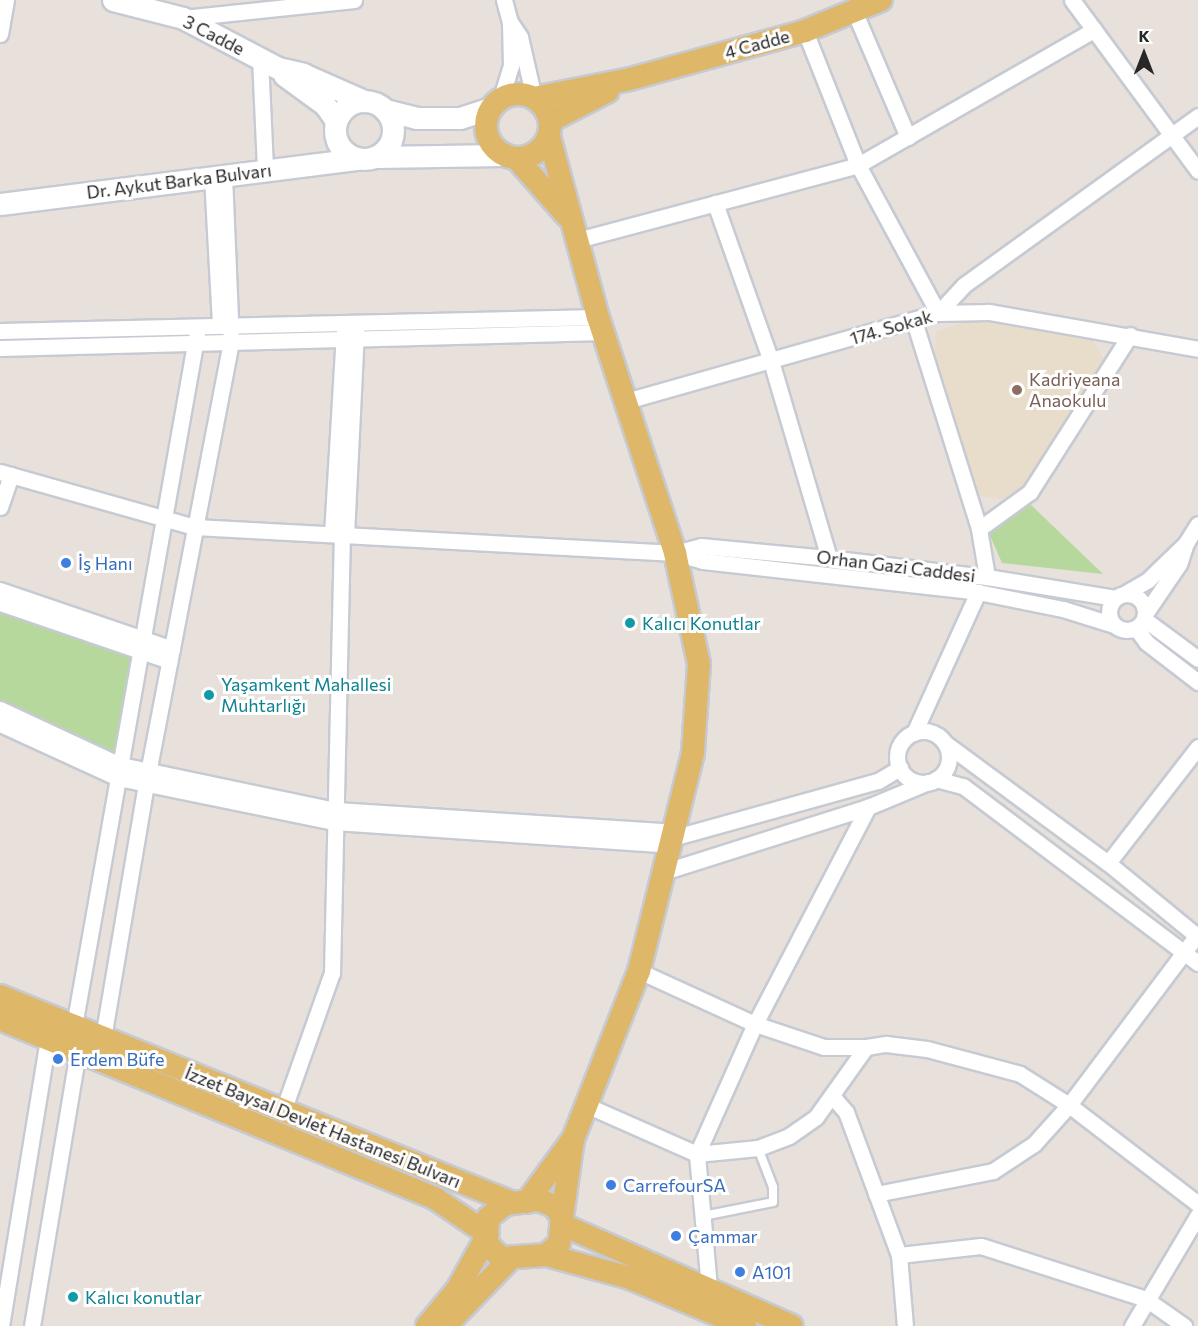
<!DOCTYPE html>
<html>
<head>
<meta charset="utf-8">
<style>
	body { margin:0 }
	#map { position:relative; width:1198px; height:1326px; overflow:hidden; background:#e8e0da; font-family:Commissioner,sans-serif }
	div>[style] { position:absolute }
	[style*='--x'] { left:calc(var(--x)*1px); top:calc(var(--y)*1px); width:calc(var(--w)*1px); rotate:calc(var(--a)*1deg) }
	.education>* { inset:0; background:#e8dccb }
	.green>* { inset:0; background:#b7d89c }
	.roads { filter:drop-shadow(2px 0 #c6cad3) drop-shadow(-2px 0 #c6cad3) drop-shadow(0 2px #c6cad3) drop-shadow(0 -2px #c6cad3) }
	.service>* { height:8px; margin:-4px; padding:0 4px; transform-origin:4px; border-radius:4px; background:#fff }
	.minor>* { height:15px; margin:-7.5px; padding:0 7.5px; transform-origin:7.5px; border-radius:7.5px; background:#fff }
	.minor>.ring { margin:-7.5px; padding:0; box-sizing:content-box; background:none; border:15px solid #fff; border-radius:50% }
	.secondary>* { height:21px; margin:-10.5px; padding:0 10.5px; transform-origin:10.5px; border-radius:10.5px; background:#fff }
	.secondary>.ring { margin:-10.5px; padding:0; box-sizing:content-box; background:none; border:21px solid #fff; border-radius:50% }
	.primary>* { height:22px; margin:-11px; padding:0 11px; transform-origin:11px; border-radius:11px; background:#deb769 }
	.primary>.ring { margin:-11px; padding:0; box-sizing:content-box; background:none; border:22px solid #deb769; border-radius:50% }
	.dots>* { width:16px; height:16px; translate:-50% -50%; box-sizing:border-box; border:3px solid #fff; border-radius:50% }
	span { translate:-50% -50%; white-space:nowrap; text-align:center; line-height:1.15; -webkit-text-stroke:6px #fff; paint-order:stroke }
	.street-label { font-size:18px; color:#272727 }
	.education-label { font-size:18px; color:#785e54 }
	.left { translate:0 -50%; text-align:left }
	.shop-label { font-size:18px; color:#366cbe }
	.culture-label { font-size:18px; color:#0d838f }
	.north { position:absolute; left:1114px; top:24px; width:60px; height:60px; -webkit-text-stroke:4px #fff; paint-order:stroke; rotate:0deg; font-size:16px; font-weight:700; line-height:24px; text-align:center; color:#272727 }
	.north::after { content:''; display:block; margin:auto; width:21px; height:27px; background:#272727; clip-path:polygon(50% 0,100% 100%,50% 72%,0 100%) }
</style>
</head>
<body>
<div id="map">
	<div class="education">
		<i style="clip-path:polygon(976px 318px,1094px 341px,1107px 365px,1026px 485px,1002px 499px,978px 495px,934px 360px,936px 332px)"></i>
	</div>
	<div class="green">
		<i style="clip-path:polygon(1028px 502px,1103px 574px,1002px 563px,988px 531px)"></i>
		<i style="clip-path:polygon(0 608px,134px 652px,113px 757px,0 706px)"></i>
	</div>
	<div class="roads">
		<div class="service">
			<i style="--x:703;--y:1216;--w:71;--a:-11.3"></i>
			<i style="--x:773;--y:1202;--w:15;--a:-90"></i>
			<i style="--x:773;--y:1187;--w:42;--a:-111"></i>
		</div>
		<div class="minor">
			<i style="--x:504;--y:0;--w:23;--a:75"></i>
			<i style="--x:1072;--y:0;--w:212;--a:53.6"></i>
			<i style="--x:855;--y:13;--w:135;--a:66.9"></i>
			<i style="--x:183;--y:18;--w:172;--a:-6"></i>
			<i style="--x:805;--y:31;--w:144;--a:68.4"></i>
			<i style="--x:858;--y:165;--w:168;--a:61.6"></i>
			<i style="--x:938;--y:313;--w:38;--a:-47"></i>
			<i style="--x:964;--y:285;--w:289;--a:-35.8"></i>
			<i style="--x:0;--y:34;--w:35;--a:-80"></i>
			<i style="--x:260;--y:58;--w:111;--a:87.4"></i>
			<i style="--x:501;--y:98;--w:34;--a:-73"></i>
			<i style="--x:511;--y:66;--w:44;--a:-91.3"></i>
			<i style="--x:510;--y:22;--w:18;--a:56"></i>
			<i style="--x:520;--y:37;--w:63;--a:77.1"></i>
			<i style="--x:212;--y:176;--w:150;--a:86.9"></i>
			<i style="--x:715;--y:203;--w:168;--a:70.5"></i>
			<i style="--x:771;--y:361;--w:205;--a:73.6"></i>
			<i style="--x:577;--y:240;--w:291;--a:-14.9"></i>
			<i style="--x:858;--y:165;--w:272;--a:-29.8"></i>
			<i style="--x:914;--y:321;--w:218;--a:72.6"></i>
			<i style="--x:979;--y:529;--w:49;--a:80.5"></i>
			<i style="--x:0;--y:331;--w:598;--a:-1.34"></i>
			<i style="--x:0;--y:348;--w:603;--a:-1.52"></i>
			<i style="--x:626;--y:401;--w:324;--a:-15.8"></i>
			<i style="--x:938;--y:313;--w:51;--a:-1.1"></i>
			<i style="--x:989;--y:312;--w:212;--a:10"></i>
			<i style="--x:0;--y:472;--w:203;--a:15.8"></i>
			<i style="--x:195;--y:527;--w:481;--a:3.1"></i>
			<i style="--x:675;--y:553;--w:29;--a:16"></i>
			<i style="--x:703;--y:561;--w:277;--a:6.4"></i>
			<i style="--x:978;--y:592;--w:87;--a:11.3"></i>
			<i style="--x:1063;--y:609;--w:53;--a:17.4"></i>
			<i style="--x:0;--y:507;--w:34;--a:-71"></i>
			<i style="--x:979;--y:529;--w:63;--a:-36"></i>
			<i style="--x:1030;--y:492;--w:186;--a:-57.5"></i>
			<i style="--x:332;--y:534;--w:205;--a:-86.6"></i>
			<i style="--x:346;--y:535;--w:207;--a:-87.2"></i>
			<i style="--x:1186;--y:543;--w:22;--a:-58"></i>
			<i style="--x:675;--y:553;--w:27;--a:-15"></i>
			<i style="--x:701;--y:546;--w:129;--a:5.4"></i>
			<i style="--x:829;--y:558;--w:159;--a:6.9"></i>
			<i style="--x:987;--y:577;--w:130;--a:9.3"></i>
			<i style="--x:0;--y:590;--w:182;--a:18.9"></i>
			<i class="ring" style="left:1109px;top:594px;width:21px;height:21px"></i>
			<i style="--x:1124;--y:594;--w:28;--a:-30"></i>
			<i style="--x:1148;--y:580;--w:53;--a:-44.2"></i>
			<i style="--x:1186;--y:543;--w:22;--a:108"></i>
			<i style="--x:1179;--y:564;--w:60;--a:124.2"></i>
			<i style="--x:0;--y:603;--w:179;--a:18.9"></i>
			<i style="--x:1144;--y:619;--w:67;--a:36.5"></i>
			<i style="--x:1136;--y:628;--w:17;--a:54"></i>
			<i style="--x:1146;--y:642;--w:66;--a:37.6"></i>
			<i style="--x:0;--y:709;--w:132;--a:25"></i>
			<i style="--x:120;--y:765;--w:221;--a:11.8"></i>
			<i style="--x:336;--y:810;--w:338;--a:3.7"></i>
			<i style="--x:0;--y:724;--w:130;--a:24.6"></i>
			<i style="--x:118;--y:778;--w:221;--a:11.5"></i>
			<i style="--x:335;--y:822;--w:336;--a:3.9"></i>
			<i class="ring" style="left:897px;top:731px;width:37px;height:37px"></i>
			<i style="--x:914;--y:733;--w:155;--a:-65.6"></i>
			<i style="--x:945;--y:743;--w:202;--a:36.4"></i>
			<i style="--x:1108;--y:863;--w:117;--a:39.4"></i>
			<i style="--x:936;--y:779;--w:28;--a:15"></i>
			<i style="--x:963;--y:786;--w:294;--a:37"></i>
			<i style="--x:672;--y:838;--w:214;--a:-15.5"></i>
			<i style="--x:878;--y:781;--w:26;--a:-31"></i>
			<i style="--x:1108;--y:863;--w:147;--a:-52.2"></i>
			<i style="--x:663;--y:872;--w:215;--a:-17.6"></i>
			<i style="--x:868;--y:807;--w:65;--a:-22.6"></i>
			<i style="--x:639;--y:971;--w:128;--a:24.6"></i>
			<i style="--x:755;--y:1024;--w:73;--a:18.4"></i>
			<i style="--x:824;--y:1047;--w:42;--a:0"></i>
			<i style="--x:74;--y:1026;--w:710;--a:-79.94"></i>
			<i style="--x:103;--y:1038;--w:259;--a:-80.4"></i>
			<i style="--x:146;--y:783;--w:449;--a:-79.1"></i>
			<i style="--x:231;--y:342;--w:168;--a:-92.4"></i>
			<i style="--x:833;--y:1097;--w:20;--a:49"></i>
			<i style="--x:846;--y:1112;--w:153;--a:69.7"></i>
			<i style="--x:899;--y:1255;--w:71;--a:85.2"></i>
			<i style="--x:586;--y:1105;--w:121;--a:23.8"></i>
			<i style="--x:697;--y:1154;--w:61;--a:-5.6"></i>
			<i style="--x:758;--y:1148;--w:33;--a:-21"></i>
			<i style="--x:789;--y:1136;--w:33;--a:-35"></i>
			<i style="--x:816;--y:1117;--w:86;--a:-54.5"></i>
			<i style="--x:866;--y:1047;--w:20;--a:-9"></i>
			<i style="--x:886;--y:1044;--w:41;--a:7"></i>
			<i style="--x:927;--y:1049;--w:96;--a:15"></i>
			<i style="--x:1020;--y:1074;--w:58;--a:32.3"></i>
			<i style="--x:1069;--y:1105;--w:214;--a:-53"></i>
			<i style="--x:283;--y:1111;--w:146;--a:-70.5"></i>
			<i style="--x:332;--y:973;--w:438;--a:-88.7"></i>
			<i style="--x:876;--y:1194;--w:119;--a:-11.1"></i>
			<i style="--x:993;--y:1171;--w:49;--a:-33.4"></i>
			<i style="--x:1034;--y:1144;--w:52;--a:-48.1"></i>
			<i style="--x:1069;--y:1105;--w:163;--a:37.5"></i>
			<i style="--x:899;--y:1255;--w:82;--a:-6.3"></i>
			<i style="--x:981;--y:1246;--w:173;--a:17.8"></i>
			<i style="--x:1146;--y:1299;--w:47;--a:35.4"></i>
			<i style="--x:709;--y:1287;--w:134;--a:-95.2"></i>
			<i style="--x:697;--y:1154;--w:142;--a:-66"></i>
			<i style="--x:755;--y:1024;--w:245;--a:-62.5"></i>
			<i style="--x:1;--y:1326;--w:291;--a:-80.7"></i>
			<i style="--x:32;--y:1326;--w:280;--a:-80.5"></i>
			<i style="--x:1132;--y:1326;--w:129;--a:-59.3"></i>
		</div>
		<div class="secondary">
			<i style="--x:113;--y:0;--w:72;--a:14.4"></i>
			<i style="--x:183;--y:18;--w:107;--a:27.8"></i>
			<i style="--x:278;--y:68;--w:26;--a:13"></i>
			<i style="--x:303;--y:74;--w:67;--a:23.9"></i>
			<i style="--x:284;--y:75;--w:51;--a:36.2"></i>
			<i style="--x:325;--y:105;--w:19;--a:55"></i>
			<i class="ring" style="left:335px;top:101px;width:37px;height:37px"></i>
			<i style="--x:385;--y:110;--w:32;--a:14"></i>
			<i style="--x:416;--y:118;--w:44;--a:0"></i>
			<i style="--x:460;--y:118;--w:33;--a:-18"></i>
			<i style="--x:376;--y:157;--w:127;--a:-0.9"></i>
			<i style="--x:0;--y:204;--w:360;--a:-7.2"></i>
		</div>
		<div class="primary">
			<i class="ring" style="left:486px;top:94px;width:42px;height:42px"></i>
			<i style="--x:534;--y:98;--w:98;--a:-11.2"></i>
			<i style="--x:630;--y:79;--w:181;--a:-15.3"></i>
			<i style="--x:805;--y:31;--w:82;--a:-22.2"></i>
			<i style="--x:550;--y:121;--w:65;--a:-27.3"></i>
			<i style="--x:549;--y:136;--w:188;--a:74.9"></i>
			<i style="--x:598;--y:317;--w:248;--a:71.9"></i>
			<i style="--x:675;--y:553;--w:114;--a:77.8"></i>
			<i style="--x:699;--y:664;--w:89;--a:93.9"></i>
			<i style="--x:693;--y:753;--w:225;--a:103.9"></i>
			<i style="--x:639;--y:971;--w:180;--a:111.4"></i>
			<i style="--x:517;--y:159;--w:76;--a:48.7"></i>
			<i style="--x:0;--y:996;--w:553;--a:21.97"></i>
			<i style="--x:0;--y:1019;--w:472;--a:22.4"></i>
			<i style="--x:436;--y:1199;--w:60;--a:34.2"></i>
			<i style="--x:539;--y:1200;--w:16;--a:22"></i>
			<i style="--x:554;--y:1206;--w:14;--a:54"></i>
			<i style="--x:562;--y:1217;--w:27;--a:96"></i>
			<i style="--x:559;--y:1244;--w:17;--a:140"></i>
			<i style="--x:546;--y:1255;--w:45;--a:176.2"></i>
			<i style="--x:501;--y:1258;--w:20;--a:-135"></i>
			<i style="--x:487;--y:1244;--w:26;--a:-88"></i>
			<i style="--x:488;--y:1218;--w:22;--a:-39"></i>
			<i style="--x:505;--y:1204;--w:34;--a:-7"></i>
			<i style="--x:527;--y:1202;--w:78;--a:-53.9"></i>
			<i style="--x:573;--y:1139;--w:79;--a:98"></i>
			<i style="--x:563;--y:1225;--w:250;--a:23.8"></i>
			<i style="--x:546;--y:1255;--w:87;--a:15.3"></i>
			<i style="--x:630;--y:1278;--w:125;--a:22.7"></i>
			<i style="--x:451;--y:1320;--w:83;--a:-46"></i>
			<i style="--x:427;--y:1326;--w:47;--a:-50.2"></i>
			<i style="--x:457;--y:1290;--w:60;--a:-60.9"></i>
		</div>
	</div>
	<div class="dots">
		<i style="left:1017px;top:390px;background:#8d6e63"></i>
		<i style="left:66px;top:563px;background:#3f7fe0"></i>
		<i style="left:630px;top:623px;background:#0f9aa8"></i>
		<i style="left:209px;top:695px;background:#0f9aa8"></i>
		<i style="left:58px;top:1059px;background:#3f7fe0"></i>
		<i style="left:611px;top:1185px;background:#3f7fe0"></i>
		<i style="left:676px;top:1236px;background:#3f7fe0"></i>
		<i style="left:740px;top:1272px;background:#3f7fe0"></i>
		<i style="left:73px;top:1297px;background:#0f9aa8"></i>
	</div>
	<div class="street-label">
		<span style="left:214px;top:35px;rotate:27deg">3 Cadde</span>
		<span style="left:757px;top:44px;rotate:-15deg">4 Cadde</span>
		<span style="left:179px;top:181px;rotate:-7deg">Dr. Aykut Barka Bulvarı</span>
		<span style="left:891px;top:327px;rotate:-16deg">174. Sokak</span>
		<span style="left:896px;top:566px;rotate:7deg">Orhan Gazi Caddesi</span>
		<span style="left:323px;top:1127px;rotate:22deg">İzzet Baysal Devlet Hastanesi Bulvarı</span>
	</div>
	<div class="education-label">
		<span class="left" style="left:1029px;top:390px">Kadriyeana<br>Anaokulu</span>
	</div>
	<div class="shop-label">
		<span class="left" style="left:78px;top:563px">İş Hanı</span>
		<span class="left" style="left:70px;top:1059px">Erdem Büfe</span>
		<span class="left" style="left:623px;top:1185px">CarrefourSA</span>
		<span class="left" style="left:688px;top:1236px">Çammar</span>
		<span class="left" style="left:752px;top:1272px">A101</span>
	</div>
	<div class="culture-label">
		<span class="left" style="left:642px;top:623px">Kalıcı Konutlar</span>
		<span class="left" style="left:221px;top:695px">Yaşamkent Mahallesi<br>Muhtarlığı</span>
		<span class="left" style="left:85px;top:1297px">Kalıcı konutlar</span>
	</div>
	<div class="north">K</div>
</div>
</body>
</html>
